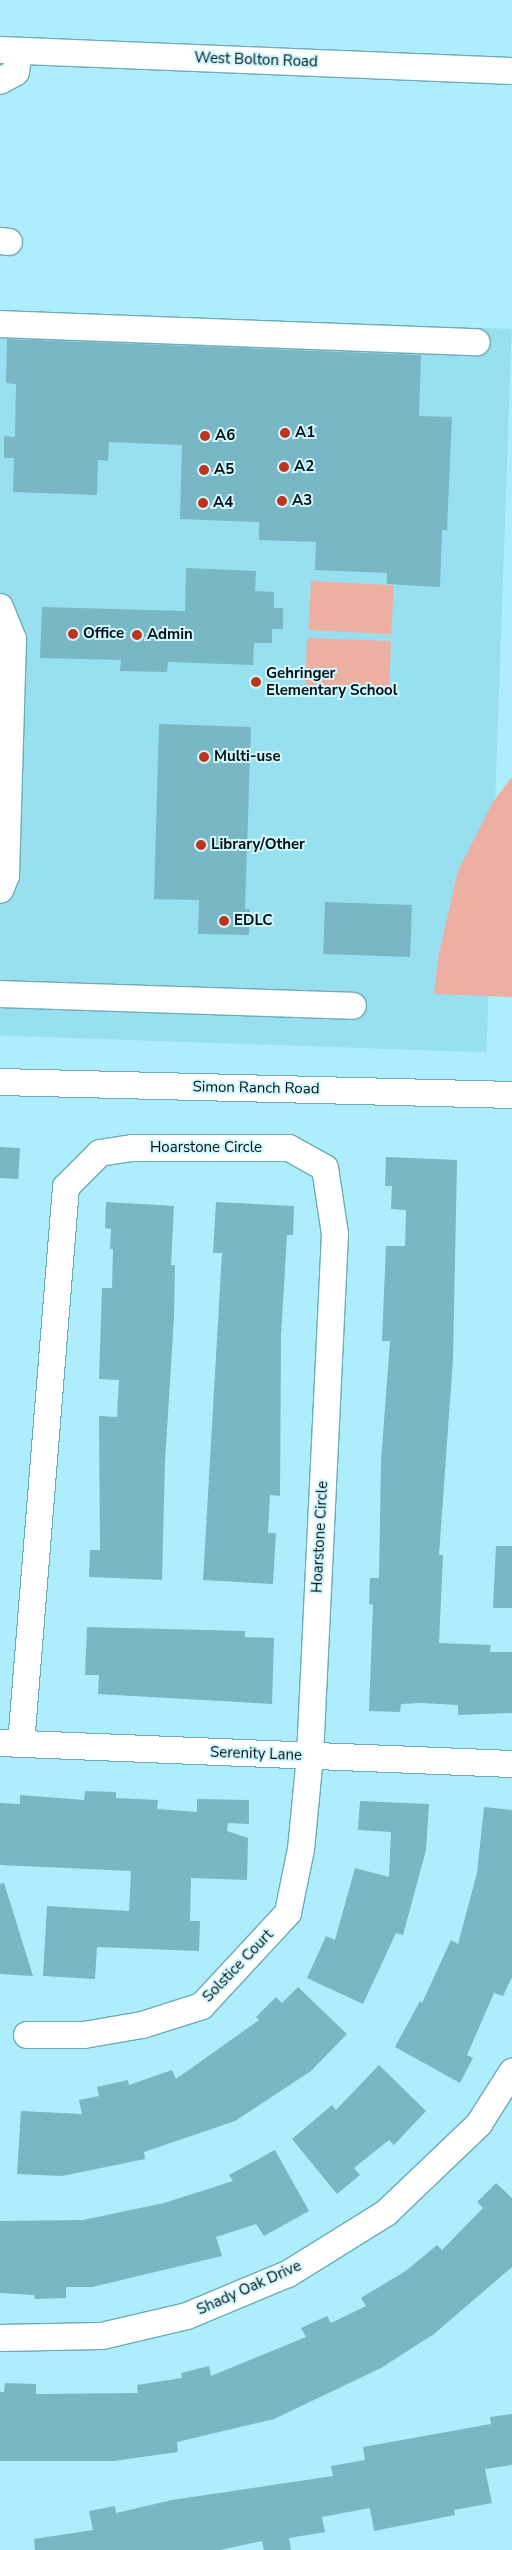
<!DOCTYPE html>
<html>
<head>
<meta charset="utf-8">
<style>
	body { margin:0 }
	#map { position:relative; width:512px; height:2550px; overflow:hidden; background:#aeeefc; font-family:"Nunito Sans",sans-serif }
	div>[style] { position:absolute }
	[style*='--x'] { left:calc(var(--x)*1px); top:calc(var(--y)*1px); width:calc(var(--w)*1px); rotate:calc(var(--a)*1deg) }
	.built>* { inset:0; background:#98e0ef; transform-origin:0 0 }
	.green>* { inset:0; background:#eeafa3; transform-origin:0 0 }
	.building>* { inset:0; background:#78b7c3; transform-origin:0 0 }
	.roads { filter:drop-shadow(1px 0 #6dabb8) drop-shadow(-1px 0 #6dabb8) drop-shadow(0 1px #6dabb8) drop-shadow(0 -1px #6dabb8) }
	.minor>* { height:26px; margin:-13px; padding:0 13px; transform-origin:13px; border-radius:13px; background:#fff }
	.dots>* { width:14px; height:14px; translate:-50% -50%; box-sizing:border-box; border:2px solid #d1f7ff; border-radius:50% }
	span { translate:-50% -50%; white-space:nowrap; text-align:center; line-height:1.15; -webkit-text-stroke:4px #d1f7ff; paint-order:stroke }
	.street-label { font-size:15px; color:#000f14 }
	.poi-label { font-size:15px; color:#000f14; font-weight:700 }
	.left { translate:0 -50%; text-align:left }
</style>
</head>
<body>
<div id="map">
	<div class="built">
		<i style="left:0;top:311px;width:512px;height:724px;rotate:2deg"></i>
	</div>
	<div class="green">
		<i style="left:311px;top:581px;width:83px;height:49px;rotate:3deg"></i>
		<i style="left:307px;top:638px;width:84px;height:47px;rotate:2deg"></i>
		<i style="clip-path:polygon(512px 777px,512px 997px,434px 994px,438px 958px,458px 871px,493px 802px)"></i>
	</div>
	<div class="building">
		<i style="clip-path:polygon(7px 339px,421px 355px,419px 416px,452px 417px,447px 530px,442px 530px,440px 587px,387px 584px,387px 573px,315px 570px,316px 542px,259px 540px,259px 522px,180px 519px,182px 445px,109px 442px,108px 461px,98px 460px,97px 495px,13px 492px,14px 458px,4px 458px,4px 436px,15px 437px,16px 384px,6px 383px)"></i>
		<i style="clip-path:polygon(186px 568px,256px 571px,255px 591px,274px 592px,274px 608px,283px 608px,283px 629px,272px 629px,272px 643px,254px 643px,253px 665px,168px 662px,167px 672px,120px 671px,121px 660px,40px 658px,42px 607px,185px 611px)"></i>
		<i style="clip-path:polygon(159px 724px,251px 727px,245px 909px,250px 909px,249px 935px,198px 934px,199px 900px,154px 899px)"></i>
		<i style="left:325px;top:902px;width:87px;height:52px;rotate:2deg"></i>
		<i style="left:0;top:1147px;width:20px;height:31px;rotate:3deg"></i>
		<i style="clip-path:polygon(386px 1157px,457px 1160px,453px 1359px,439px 1555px,443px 1555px,439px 1643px,491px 1645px,490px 1652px,512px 1652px,512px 1713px,458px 1715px,458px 1705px,421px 1703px,401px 1704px,400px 1712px,369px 1711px,373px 1605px,369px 1604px,370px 1578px,379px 1578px,381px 1461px,390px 1341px,382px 1341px,386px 1246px,405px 1246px,406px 1210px,391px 1209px,392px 1186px,385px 1186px)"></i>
		<i style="clip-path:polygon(106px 1202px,174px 1206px,171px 1265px,175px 1265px,174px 1317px,165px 1462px,162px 1580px,89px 1577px,90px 1550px,100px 1550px,99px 1416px,117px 1417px,119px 1380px,99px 1379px,102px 1288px,112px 1288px,113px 1249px,110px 1249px,111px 1229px,105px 1228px)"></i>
		<i style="clip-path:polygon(216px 1202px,294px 1206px,293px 1235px,287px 1235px,281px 1336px,280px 1496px,270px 1495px,268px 1533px,276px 1533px,273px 1584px,203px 1580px,222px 1253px,213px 1253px)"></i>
		<i style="clip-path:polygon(496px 1546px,512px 1546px,512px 1608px,493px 1608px)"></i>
		<i style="clip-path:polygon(87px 1627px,245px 1631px,245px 1637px,274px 1638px,272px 1704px,98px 1694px,99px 1675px,85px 1675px)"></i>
		<i style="clip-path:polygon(85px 1791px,116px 1792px,116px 1798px,158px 1800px,157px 1809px,197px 1812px,197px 1799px,249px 1800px,249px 1824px,228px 1823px,227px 1831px,248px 1838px,247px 1880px,191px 1878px,190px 1921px,200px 1921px,199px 1951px,97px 1947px,95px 1979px,43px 1976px,47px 1906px,129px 1911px,131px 1871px,0 1865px,0 1803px,20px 1804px,20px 1795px,84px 1800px)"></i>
		<i style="clip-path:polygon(360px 1801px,429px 1804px,426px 1850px,403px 1935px,396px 1933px,363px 2004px,307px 1978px,326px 1936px,335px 1940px,355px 1868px,389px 1877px,391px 1832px,358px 1830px)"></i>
		<i style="clip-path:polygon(484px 1807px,512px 1810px,512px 1977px,503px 1996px,494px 1993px,467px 2055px,473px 2058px,460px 2083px,395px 2047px,420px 2001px,422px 2003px,451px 1940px,458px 1944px,477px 1873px)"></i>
		<i style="clip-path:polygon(4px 1883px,33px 1976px,0 1974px,0 1884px)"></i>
		<i style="clip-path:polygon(298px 1987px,347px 2034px,311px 2071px,235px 2121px,144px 2152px,145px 2159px,62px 2176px,17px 2174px,21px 2111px,82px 2114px,79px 2100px,99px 2096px,97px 2087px,128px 2080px,129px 2085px,172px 2070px,176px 2079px,259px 2020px,256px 2017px,276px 1997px,282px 2003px)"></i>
		<i style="clip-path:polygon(379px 2065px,426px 2111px,394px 2145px,389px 2140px,354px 2168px,360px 2175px,337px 2194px,292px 2139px,332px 2105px,336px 2110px)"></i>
		<i style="clip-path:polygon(275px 2150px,309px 2211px,264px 2236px,256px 2224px,216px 2237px,222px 2256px,92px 2287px,66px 2287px,66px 2298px,35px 2299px,34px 2295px,0 2293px,0 2221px,83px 2220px,164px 2203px,233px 2181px,229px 2175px)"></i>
		<i style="clip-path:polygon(496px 2183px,512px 2198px,512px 2267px,434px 2334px,381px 2368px,274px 2419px,177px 2442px,178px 2452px,114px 2461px,0 2461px,0 2392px,4px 2392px,5px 2383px,36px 2384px,36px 2394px,138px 2393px,137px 2385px,182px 2378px,181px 2373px,209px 2366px,211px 2376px,306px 2337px,301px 2328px,327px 2316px,331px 2323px,366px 2306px,361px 2298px,407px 2270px,437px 2245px,442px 2250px,483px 2208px,477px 2202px)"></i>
		<i style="clip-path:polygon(512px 2414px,512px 2465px,485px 2469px,492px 2503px,454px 2510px,455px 2515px,374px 2531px,370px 2508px,322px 2517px,325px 2532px,289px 2538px,291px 2550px,264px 2550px,262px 2541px,220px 2550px,35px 2550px,34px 2539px,93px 2530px,89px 2511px,115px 2506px,116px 2513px,172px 2500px,333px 2476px,331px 2466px,365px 2460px,363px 2447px,491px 2424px,490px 2417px)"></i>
	</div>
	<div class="roads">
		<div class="minor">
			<i style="--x:0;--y:50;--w:512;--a:2.35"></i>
			<i style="--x:0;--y:81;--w:18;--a:-29"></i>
			<i style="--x:16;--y:72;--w:21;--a:-82"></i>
			<i style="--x:0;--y:241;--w:9;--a:6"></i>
			<i style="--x:0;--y:324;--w:477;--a:2.2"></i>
			<i style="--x:0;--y:607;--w:35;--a:68"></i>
			<i style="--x:13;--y:639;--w:237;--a:91.7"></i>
			<i style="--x:6;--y:876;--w:15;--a:113"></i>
			<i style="--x:0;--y:994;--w:353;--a:1.9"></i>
			<i style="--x:0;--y:1082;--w:512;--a:1.45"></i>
			<i style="--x:0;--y:1743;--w:512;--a:2.35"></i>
			<i style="--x:21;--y:1744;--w:559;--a:-85.38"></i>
			<i style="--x:66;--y:1187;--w:48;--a:-45"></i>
			<i style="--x:100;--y:1153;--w:32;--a:-9"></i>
			<i style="--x:132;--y:1148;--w:157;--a:0"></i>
			<i style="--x:289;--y:1148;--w:41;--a:29.1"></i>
			<i style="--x:325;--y:1168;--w:67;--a:81.4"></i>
			<i style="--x:335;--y:1234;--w:523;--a:92.74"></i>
			<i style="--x:310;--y:1756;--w:93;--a:95.5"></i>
			<i style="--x:301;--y:1849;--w:65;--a:101.5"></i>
			<i style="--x:288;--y:1913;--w:127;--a:132.8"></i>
			<i style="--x:202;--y:2006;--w:63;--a:162.4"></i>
			<i style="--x:142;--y:2025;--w:59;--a:170.2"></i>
			<i style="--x:84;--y:2035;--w:57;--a:180"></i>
			<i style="--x:0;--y:2338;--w:102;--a:-1.1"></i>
			<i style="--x:102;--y:2336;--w:87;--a:-13.2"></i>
			<i style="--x:187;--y:2316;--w:109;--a:-22.6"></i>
			<i style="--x:288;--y:2274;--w:115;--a:-31.9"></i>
			<i style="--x:386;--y:2213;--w:129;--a:-43.7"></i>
			<i style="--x:479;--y:2124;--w:62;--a:-57.6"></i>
		</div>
	</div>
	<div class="dots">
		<i style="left:285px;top:433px;background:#bf341e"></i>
		<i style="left:205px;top:436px;background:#bf341e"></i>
		<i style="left:284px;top:467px;background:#bf341e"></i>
		<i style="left:204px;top:470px;background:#bf341e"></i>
		<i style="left:282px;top:501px;background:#bf341e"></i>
		<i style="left:203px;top:503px;background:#bf341e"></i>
		<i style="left:73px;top:634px;background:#bf341e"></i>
		<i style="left:137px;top:635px;background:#bf341e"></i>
		<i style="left:256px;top:682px;background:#bf341e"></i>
		<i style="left:204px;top:757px;background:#bf341e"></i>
		<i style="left:201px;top:845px;background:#bf341e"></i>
		<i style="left:224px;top:921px;background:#bf341e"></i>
	</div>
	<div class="street-label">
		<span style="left:256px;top:60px;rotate:2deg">West Bolton Road</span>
		<span style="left:256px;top:1088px;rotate:1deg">Simon Ranch Road</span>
		<span style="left:206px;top:1148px">Hoarstone Circle</span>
		<span style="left:320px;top:1537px;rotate:-87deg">Hoarstone Circle</span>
		<span style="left:256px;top:1754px;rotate:2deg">Serenity Lane</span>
		<span style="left:238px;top:1966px;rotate:-46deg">Solstice Court</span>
		<span style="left:249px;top:2288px;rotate:-24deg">Shady Oak Drive</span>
	</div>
	<div class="poi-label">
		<span class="left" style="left:295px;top:433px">A1</span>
		<span class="left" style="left:215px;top:436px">A6</span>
		<span class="left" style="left:294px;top:467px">A2</span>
		<span class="left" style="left:214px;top:470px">A5</span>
		<span class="left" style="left:292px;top:501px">A3</span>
		<span class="left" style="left:213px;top:503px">A4</span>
		<span class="left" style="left:83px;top:634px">Office</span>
		<span class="left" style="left:147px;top:635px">Admin</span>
		<span class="left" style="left:266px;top:682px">Gehringer<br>Elementary School</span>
		<span class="left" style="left:214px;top:757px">Multi-use</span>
		<span class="left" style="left:211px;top:845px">Library/Other</span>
		<span class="left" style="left:234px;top:921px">EDLC</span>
	</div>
</div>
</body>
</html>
